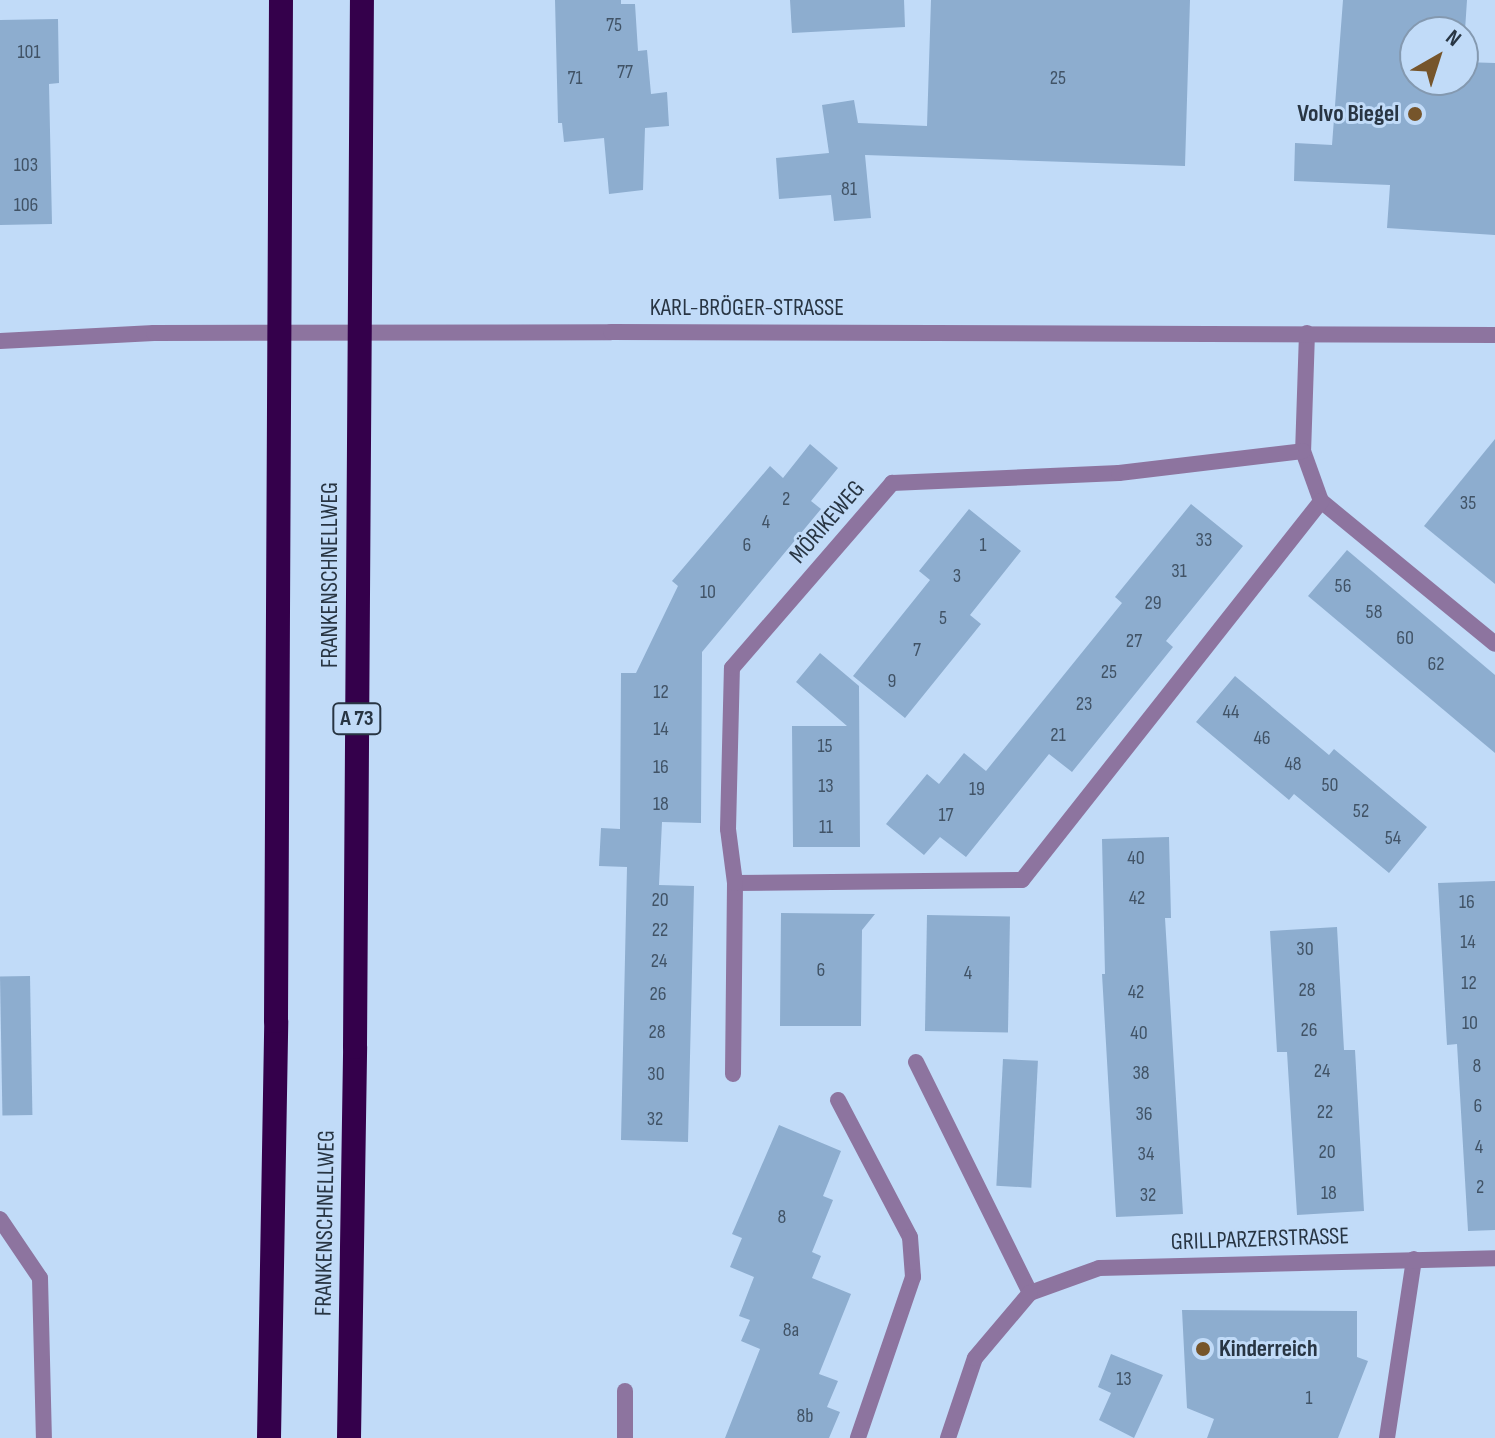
<!DOCTYPE html>
<html>
<head>
<meta charset="utf-8">
<style>
	body { margin:0 }
	#map { position:relative; width:1495px; height:1438px; overflow:hidden; background:#c1dbf8; font-family:"Sofia Sans Condensed",sans-serif }
	div>[style] { position:absolute }
	[style*='--x'] { left:calc(var(--x)*1px); top:calc(var(--y)*1px); width:calc(var(--w)*1px); rotate:calc(var(--a)*1deg) }
	.building>* { inset:0; background:#8dadcf; transform-origin:0 0 }
	.service>* { height:16px; margin:-8px; padding:0 8px; transform-origin:8px; border-radius:8px; background:#8d749f }
	.minor>* { height:16px; margin:-8px; padding:0 8px; transform-origin:8px; border-radius:8px; background:#8d749f }
	.tertiary>* { height:16px; margin:-8px; padding:0 8px; transform-origin:8px; border-radius:8px; background:#8d749f }
	.motorway>* { height:24px; margin:-12px; padding:0 12px; transform-origin:12px; border-radius:12px; background:#34004b }
	.dots>* { width:22px; height:22px; translate:-50% -50%; box-sizing:border-box; border:4px solid #c1dbf8; border-radius:50% }
	span { translate:-50% -50%; white-space:nowrap; text-align:center; line-height:1.15; -webkit-text-stroke:6px #c1dbf8; paint-order:stroke }
	.number-label { font-size:20px; color:#415366 }
	.number-label span { -webkit-text-stroke-width:0 }
	.shield-label span { padding:2px 6px; background:#c1dbf8; border:2px solid; border-radius:6px; -webkit-text-stroke-width:0 }
	.shield-label { font-size:22px; color:#283543; font-weight:700 }
	.poi-label { font-size:24px; color:#283543; font-weight:700 }
	.right { translate:-100% -50%; text-align:right }
	.left { translate:0 -50%; text-align:left }
	.street-label { font-size:24px; color:#283543 }
	.north { position:absolute; left:1399px; top:16px; width:80px; height:80px; box-sizing:border-box; background:#c1dbf8; border:2px solid #8499b0; border-radius:50%; rotate:39deg; font-size:22px; font-weight:700; line-height:32px; text-align:center; color:#283543 }
	.north::after { content:''; display:block; margin:auto; width:28px; height:36px; background:#76552b; clip-path:polygon(50% 0,100% 100%,50% 72%,0 100%) }
</style>
</head>
<body>
<div id="map">
	<div class="building">
		<i style="clip-path:polygon(555px 0,621px 0,621px 4px,635px 4px,638px 51px,647px 50px,651px 94px,667px 92px,669px 126px,645px 128px,643px 190px,609px 194px,604px 138px,564px 142px,562px 123px,558px 123px)"></i>
		<i style="clip-path:polygon(790px 0,904px 0,905px 27px,792px 33px)"></i>
		<i style="clip-path:polygon(931px 0,1190px 0,1185px 166px,865px 155px,871px 218px,834px 221px,831px 195px,779px 199px,776px 158px,829px 153px,822px 105px,854px 100px,858px 123px,927px 126px)"></i>
		<i style="clip-path:polygon(1343px 0,1467px 0,1463px 61px,1463px 32px,1415px 32px,1415px 80px,1463px 80px,1463px 62px,1495px 63px,1495px 235px,1387px 228px,1390px 185px,1294px 181px,1295px 143px,1332px 145px)"></i>
		<i style="clip-path:polygon(58px 19px,59px 83px,49px 84px,52px 224px,0 225px,0 20px)"></i>
		<i style="clip-path:polygon(1495px 439px,1495px 584px,1424px 526px)"></i>
		<i style="clip-path:polygon(810px 444px,838px 468px,811px 501px,821px 509px,702px 652px,701px 823px,662px 822px,659px 885px,694px 886px,688px 1142px,621px 1140px,627px 867px,599px 866px,601px 828px,620px 829px,621px 673px,636px 673px,678px 586px,672px 581px,770px 466px,783px 478px)"></i>
		<i style="clip-path:polygon(1191px 504px,1243px 546px,1166px 641px,1173px 647px,1072px 772px,1049px 754px,966px 857px,940px 837px,924px 855px,886px 824px,927px 774px,939px 784px,964px 753px,986px 771px,1122px 603px,1115px 597px)"></i>
		<i style="clip-path:polygon(969px 509px,1021px 551px,970px 615px,981px 624px,905px 718px,853px 676px,930px 580px,919px 571px)"></i>
		<i style="clip-path:polygon(1347px 550px,1495px 675px,1495px 753px,1308px 596px)"></i>
		<i style="clip-path:polygon(820px 653px,859px 686px,860px 847px,793px 847px,792px 726px,847px 726px,796px 682px)"></i>
		<i style="clip-path:polygon(1235px 676px,1329px 755px,1334px 749px,1427px 827px,1389px 873px,1294px 794px,1289px 800px,1196px 722px)"></i>
		<i style="clip-path:polygon(1169px 837px,1171px 918px,1165px 918px,1183px 1214px,1116px 1217px,1102px 974px,1105px 974px,1102px 839px)"></i>
		<i style="clip-path:polygon(1495px 881px,1495px 1230px,1468px 1231px,1457px 1044px,1447px 1045px,1438px 883px)"></i>
		<i style="clip-path:polygon(781px 913px,875px 914px,862px 930px,861px 1026px,780px 1026px)"></i>
		<i style="left:927px;top:915px;width:83px;height:116px;rotate:1deg"></i>
		<i style="clip-path:polygon(1337px 927px,1344px 1050px,1355px 1050px,1364px 1211px,1297px 1215px,1287px 1052px,1277px 1052px,1270px 931px)"></i>
		<i style="left:30px;top:976px;width:139px;height:30px;rotate:89deg"></i>
		<i style="left:1003px;top:1059px;width:35px;height:127px;rotate:3deg"></i>
		<i style="clip-path:polygon(779px 1125px,841px 1151px,823px 1196px,833px 1200px,812px 1252px,821px 1256px,812px 1278px,851px 1294px,819px 1374px,838px 1381px,827px 1407px,840px 1412px,829px 1438px,725px 1438px,760px 1349px,741px 1341px,750px 1320px,739px 1316px,754px 1277px,730px 1267px,742px 1238px,732px 1234px)"></i>
		<i style="clip-path:polygon(1182px 1310px,1357px 1311px,1357px 1357px,1368px 1361px,1338px 1438px,1207px 1438px,1214px 1419px,1187px 1408px)"></i>
		<i style="clip-path:polygon(1111px 1354px,1163px 1375px,1134px 1438px,1099px 1420px,1111px 1393px,1098px 1387px)"></i>
	</div>
	<div class="service">
		<i style="--x:838;--y:1100;--w:155;--a:62.3"></i>
		<i style="--x:910;--y:1237;--w:40;--a:85.7"></i>
		<i style="--x:913;--y:1277;--w:170;--a:108.9"></i>
		<i style="--x:625;--y:1438;--w:47;--a:-90"></i>
		<i style="--x:1387;--y:1438;--w:181;--a:-81.4"></i>
	</div>
	<div class="minor">
		<i style="--x:1307;--y:333;--w:118;--a:91.9"></i>
		<i style="--x:1303;--y:451;--w:53;--a:70.2"></i>
		<i style="--x:1321;--y:501;--w:225;--a:39.4"></i>
		<i style="--x:735;--y:883;--w:287;--a:-0.6"></i>
		<i style="--x:1022;--y:880;--w:483;--a:-51.7"></i>
		<i style="--x:916;--y:1062;--w:258;--a:63.7"></i>
		<i style="--x:733;--y:1074;--w:191;--a:-89.4"></i>
		<i style="--x:735;--y:883;--w:54;--a:-97.4"></i>
		<i style="--x:728;--y:829;--w:161;--a:-88.6"></i>
		<i style="--x:732;--y:668;--w:245;--a:-49.1"></i>
		<i style="--x:892;--y:483;--w:227;--a:-2.5"></i>
		<i style="--x:1119;--y:473;--w:185;--a:-6.8"></i>
		<i style="--x:0;--y:1219;--w:71;--a:55.9"></i>
		<i style="--x:40;--y:1278;--w:160;--a:88.6"></i>
		<i style="--x:1030;--y:1293;--w:73;--a:-19.9"></i>
		<i style="--x:1099;--y:1268;--w:396;--a:-1.4"></i>
		<i style="--x:948;--y:1438;--w:84;--a:-71.4"></i>
		<i style="--x:975;--y:1358;--w:85;--a:-49.8"></i>
	</div>
	<div class="tertiary">
		<i style="--x:0;--y:341;--w:154;--a:-3"></i>
		<i style="--x:154;--y:333;--w:457;--a:-0.1"></i>
		<i style="--x:611;--y:332;--w:884;--a:0.19"></i>
	</div>
	<div class="motorway">
		<i style="--x:269;--y:1438;--w:417;--a:-89"></i>
		<i style="--x:276;--y:1021;--w:1021;--a:-89.72"></i>
		<i style="--x:349;--y:1438;--w:391;--a:-89.1"></i>
		<i style="--x:355;--y:1047;--w:1047;--a:-89.62"></i>
	</div>
	<div class="dots">
		<i style="left:1415px;top:114px;background:#76552b"></i>
		<i style="left:1203px;top:1349px;background:#76552b"></i>
	</div>
	<div class="number-label">
		<span style="left:614px;top:25px">75</span>
		<span style="left:29px;top:52px">101</span>
		<span style="left:625px;top:72px">77</span>
		<span style="left:575px;top:78px">71</span>
		<span style="left:1058px;top:78px">25</span>
		<span style="left:26px;top:165px">103</span>
		<span style="left:849px;top:189px">81</span>
		<span style="left:26px;top:205px">106</span>
		<span style="left:786px;top:499px">2</span>
		<span style="left:1468px;top:503px">35</span>
		<span style="left:766px;top:522px">4</span>
		<span style="left:1204px;top:540px">33</span>
		<span style="left:747px;top:545px">6</span>
		<span style="left:983px;top:545px">1</span>
		<span style="left:1179px;top:571px">31</span>
		<span style="left:957px;top:576px">3</span>
		<span style="left:1343px;top:586px">56</span>
		<span style="left:708px;top:592px">10</span>
		<span style="left:1153px;top:603px">29</span>
		<span style="left:1374px;top:612px">58</span>
		<span style="left:943px;top:618px">5</span>
		<span style="left:1405px;top:638px">60</span>
		<span style="left:1134px;top:641px">27</span>
		<span style="left:917px;top:650px">7</span>
		<span style="left:1436px;top:664px">62</span>
		<span style="left:1109px;top:672px">25</span>
		<span style="left:892px;top:681px">9</span>
		<span style="left:661px;top:692px">12</span>
		<span style="left:1084px;top:704px">23</span>
		<span style="left:1231px;top:712px">44</span>
		<span style="left:661px;top:729px">14</span>
		<span style="left:1058px;top:735px">21</span>
		<span style="left:1262px;top:738px">46</span>
		<span style="left:825px;top:746px">15</span>
		<span style="left:1293px;top:764px">48</span>
		<span style="left:661px;top:767px">16</span>
		<span style="left:1330px;top:785px">50</span>
		<span style="left:826px;top:786px">13</span>
		<span style="left:977px;top:789px">19</span>
		<span style="left:661px;top:804px">18</span>
		<span style="left:1361px;top:811px">52</span>
		<span style="left:946px;top:815px">17</span>
		<span style="left:826px;top:827px">11</span>
		<span style="left:1393px;top:838px">54</span>
		<span style="left:1136px;top:858px">40</span>
		<span style="left:1137px;top:898px">42</span>
		<span style="left:660px;top:900px">20</span>
		<span style="left:1467px;top:902px">16</span>
		<span style="left:660px;top:930px">22</span>
		<span style="left:1468px;top:942px">14</span>
		<span style="left:1305px;top:949px">30</span>
		<span style="left:659px;top:961px">24</span>
		<span style="left:821px;top:970px">6</span>
		<span style="left:968px;top:973px">4</span>
		<span style="left:1469px;top:983px">12</span>
		<span style="left:1307px;top:990px">28</span>
		<span style="left:1136px;top:992px">42</span>
		<span style="left:658px;top:994px">26</span>
		<span style="left:1470px;top:1023px">10</span>
		<span style="left:1309px;top:1030px">26</span>
		<span style="left:657px;top:1032px">28</span>
		<span style="left:1139px;top:1033px">40</span>
		<span style="left:1477px;top:1066px">8</span>
		<span style="left:1322px;top:1071px">24</span>
		<span style="left:1141px;top:1073px">38</span>
		<span style="left:656px;top:1074px">30</span>
		<span style="left:1478px;top:1106px">6</span>
		<span style="left:1325px;top:1112px">22</span>
		<span style="left:1144px;top:1114px">36</span>
		<span style="left:655px;top:1119px">32</span>
		<span style="left:1479px;top:1147px">4</span>
		<span style="left:1327px;top:1152px">20</span>
		<span style="left:1146px;top:1154px">34</span>
		<span style="left:1480px;top:1187px">2</span>
		<span style="left:1329px;top:1193px">18</span>
		<span style="left:1148px;top:1195px">32</span>
		<span style="left:782px;top:1217px">8</span>
		<span style="left:791px;top:1330px">8a</span>
		<span style="left:1124px;top:1379px">13</span>
		<span style="left:1309px;top:1398px">1</span>
		<span style="left:805px;top:1416px">8b</span>
	</div>
	<div class="shield-label">
		<span style="left:357px;top:719px">A 73</span>
	</div>
	<div class="poi-label">
		<span class="right" style="left:1399px;top:114px">Volvo Biegel</span>
		<span class="left" style="left:1219px;top:1349px">Kinderreich</span>
	</div>
	<div class="street-label">
		<span style="left:747px;top:308px">KARL-BRÖGER-STRASSE</span>
		<span style="left:827px;top:522px;rotate:-49deg">MÖRIKEWEG</span>
		<span style="left:330px;top:575px;rotate:-90deg">FRANKENSCHNELLWEG</span>
		<span style="left:325px;top:1223px;rotate:-89deg">FRANKENSCHNELLWEG</span>
		<span style="left:1260px;top:1239px;rotate:-2deg">GRILLPARZERSTRASSE</span>
	</div>
	<div class="north">N</div>
</div>
</body>
</html>
